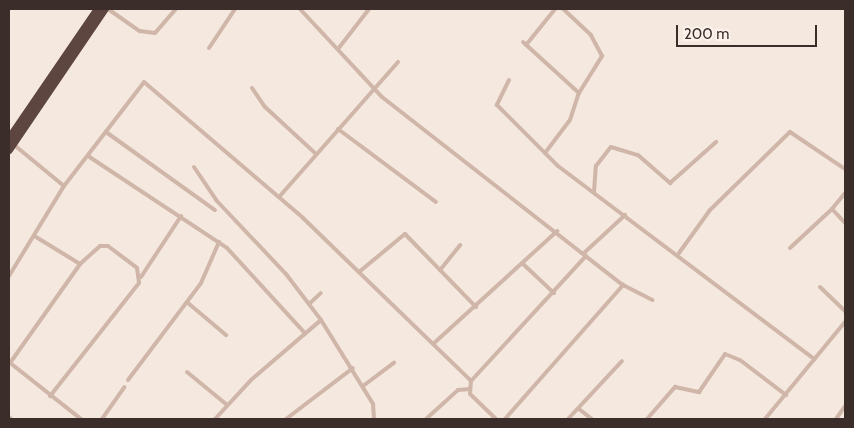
<!DOCTYPE html>
<html>
<head>
<meta charset="utf-8">
<style>
	body { margin:0 }
	#map { position:relative; width:854px; height:428px; overflow:hidden; background:#f5e8df; font-family:Cabin,sans-serif }
	div>[style] { position:absolute }
	[style*='--x'] { left:calc(var(--x)*1px); top:calc(var(--y)*1px); width:calc(var(--w)*1px); rotate:calc(var(--a)*1deg) }
	.street>* { height:4px; margin:-2px; padding:0 2px; transform-origin:2px; border-radius:2px; background:#cfb6a9 }
	.highway>* { height:8px; margin:-4px; padding:0 4px; transform-origin:4px; border-radius:4px; background:#5d4540 }
	span { translate:-50% -50%; white-space:nowrap; text-align:center; line-height:1.15; -webkit-text-stroke:4.5px #fcf3ec; paint-order:stroke }
	.frame { position:absolute; inset:0; border:10px solid #3b2d2a; pointer-events:none }
	.scale { position:absolute; left:676px; top:25px; width:141px; height:22px; box-sizing:border-box; border:2px solid #3b2d2a; border-top:0; padding-left:6px; font-size:15px; line-height:18px; white-space:nowrap; color:#3b2d2a; -webkit-text-stroke:4px #fcf3ec; paint-order:stroke }
</style>
</head>
<body>
<div id="map">
	<div class="street">
		<i style="--x:108;--y:9;--w:39;--a:35"></i>
		<i style="--x:140;--y:31;--w:15;--a:8"></i>
		<i style="--x:155;--y:33;--w:32;--a:-49"></i>
		<i style="--x:300;--y:9;--w:120;--a:47"></i>
		<i style="--x:382;--y:97;--w:306;--a:38"></i>
		<i style="--x:623;--y:285;--w:33;--a:27"></i>
		<i style="--x:523;--y:42;--w:76;--a:42.3"></i>
		<i style="--x:526;--y:45;--w:46;--a:-51.1"></i>
		<i style="--x:209;--y:48;--w:47;--a:-56.3"></i>
		<i style="--x:338;--y:49;--w:51;--a:-52.2"></i>
		<i style="--x:509;--y:80;--w:28;--a:116"></i>
		<i style="--x:497;--y:105;--w:86;--a:45"></i>
		<i style="--x:558;--y:166;--w:321;--a:37"></i>
		<i style="--x:252;--y:88;--w:22;--a:56"></i>
		<i style="--x:264;--y:106;--w:71;--a:42.7"></i>
		<i style="--x:338;--y:129;--w:122;--a:36.7"></i>
		<i style="--x:106;--y:132;--w:134;--a:35.6"></i>
		<i style="--x:13;--y:144;--w:66;--a:39.5"></i>
		<i style="--x:545;--y:153;--w:41;--a:-52.9"></i>
		<i style="--x:570;--y:120;--w:28;--a:-72"></i>
		<i style="--x:579;--y:93;--w:44;--a:-58.1"></i>
		<i style="--x:602;--y:56;--w:24;--a:-118"></i>
		<i style="--x:591;--y:35;--w:38;--a:-137"></i>
		<i style="--x:88;--y:156;--w:167;--a:33.5"></i>
		<i style="--x:227;--y:248;--w:115;--a:47.5"></i>
		<i style="--x:194;--y:167;--w:40;--a:56"></i>
		<i style="--x:216;--y:200;--w:102;--a:46.6"></i>
		<i style="--x:286;--y:274;--w:58;--a:52.7"></i>
		<i style="--x:321;--y:320;--w:99;--a:58.2"></i>
		<i style="--x:373;--y:404;--w:15;--a:86"></i>
		<i style="--x:594;--y:192;--w:26;--a:-86"></i>
		<i style="--x:596;--y:166;--w:24;--a:-52"></i>
		<i style="--x:611;--y:147;--w:28;--a:17"></i>
		<i style="--x:638;--y:155;--w:43;--a:41.2"></i>
		<i style="--x:670;--y:183;--w:62;--a:-41.7"></i>
		<i style="--x:845;--y:193;--w:21;--a:129"></i>
		<i style="--x:832;--y:209;--w:19;--a:47"></i>
		<i style="--x:279;--y:197;--w:180;--a:-48.6"></i>
		<i style="--x:36;--y:237;--w:52;--a:31.5"></i>
		<i style="--x:790;--y:248;--w:57;--a:-42.9"></i>
		<i style="--x:584;--y:253;--w:56;--a:-42.8"></i>
		<i style="--x:679;--y:253;--w:53;--a:-54.2"></i>
		<i style="--x:710;--y:210;--w:112;--a:-44.3"></i>
		<i style="--x:790;--y:132;--w:66;--a:33.9"></i>
		<i style="--x:522;--y:263;--w:44;--a:43.2"></i>
		<i style="--x:440;--y:270;--w:32;--a:-51"></i>
		<i style="--x:359;--y:272;--w:60;--a:-39.6"></i>
		<i style="--x:405;--y:234;--w:102;--a:45.8"></i>
		<i style="--x:9;--y:276;--w:105;--a:-58.6"></i>
		<i style="--x:64;--y:186;--w:131;--a:-52.4"></i>
		<i style="--x:144;--y:82;--w:209;--a:40.5"></i>
		<i style="--x:303;--y:218;--w:234;--a:44.1"></i>
		<i style="--x:141;--y:277;--w:73;--a:-56.7"></i>
		<i style="--x:820;--y:287;--w:35;--a:44"></i>
		<i style="--x:188;--y:303;--w:50;--a:40.1"></i>
		<i style="--x:309;--y:304;--w:16;--a:-43"></i>
		<i style="--x:433;--y:344;--w:168;--a:-42.3"></i>
		<i style="--x:9;--y:362;--w:92;--a:38.4"></i>
		<i style="--x:10;--y:363;--w:121;--a:-54.7"></i>
		<i style="--x:80;--y:264;--w:27;--a:-42"></i>
		<i style="--x:100;--y:246;--w:8;--a:0"></i>
		<i style="--x:108;--y:246;--w:36;--a:37"></i>
		<i style="--x:137;--y:268;--w:15;--a:82"></i>
		<i style="--x:139;--y:283;--w:144;--a:128.2"></i>
		<i style="--x:187;--y:372;--w:52;--a:39.5"></i>
		<i style="--x:128;--y:380;--w:121;--a:-53"></i>
		<i style="--x:201;--y:283;--w:45;--a:-66.3"></i>
		<i style="--x:363;--y:386;--w:39;--a:-37"></i>
		<i style="--x:579;--y:409;--w:16;--a:38"></i>
		<i style="--x:9;--y:417;--w:3;--a:45"></i>
		<i style="--x:102;--y:419;--w:39;--a:-55"></i>
		<i style="--x:215;--y:419;--w:53;--a:-47.3"></i>
		<i style="--x:251;--y:380;--w:92;--a:-40.6"></i>
		<i style="--x:286;--y:419;--w:84;--a:-37.3"></i>
		<i style="--x:426;--y:419;--w:43;--a:-42.2"></i>
		<i style="--x:458;--y:390;--w:12;--a:-5"></i>
		<i style="--x:496;--y:419;--w:36;--a:-136"></i>
		<i style="--x:470;--y:394;--w:13;--a:-86"></i>
		<i style="--x:471;--y:381;--w:170;--a:-47.4"></i>
		<i style="--x:505;--y:419;--w:179;--a:-48.6"></i>
		<i style="--x:568;--y:419;--w:79;--a:-47"></i>
		<i style="--x:647;--y:419;--w:43;--a:-48.8"></i>
		<i style="--x:675;--y:387;--w:25;--a:12"></i>
		<i style="--x:699;--y:392;--w:46;--a:-55.6"></i>
		<i style="--x:725;--y:354;--w:16;--a:22"></i>
		<i style="--x:740;--y:360;--w:58;--a:37.3"></i>
		<i style="--x:765;--y:419;--w:126;--a:-50.5"></i>
		<i style="--x:836;--y:419;--w:16;--a:-55"></i>
	</div>
	<div class="highway">
		<i style="--x:9;--y:139;--w:158;--a:-55.6"></i>
		<i style="--x:9;--y:150;--w:171;--a:-55.8"></i>
	</div>
	<div class="frame"></div>
	<div class="scale">200 m</div>
</div>
</body>
</html>
